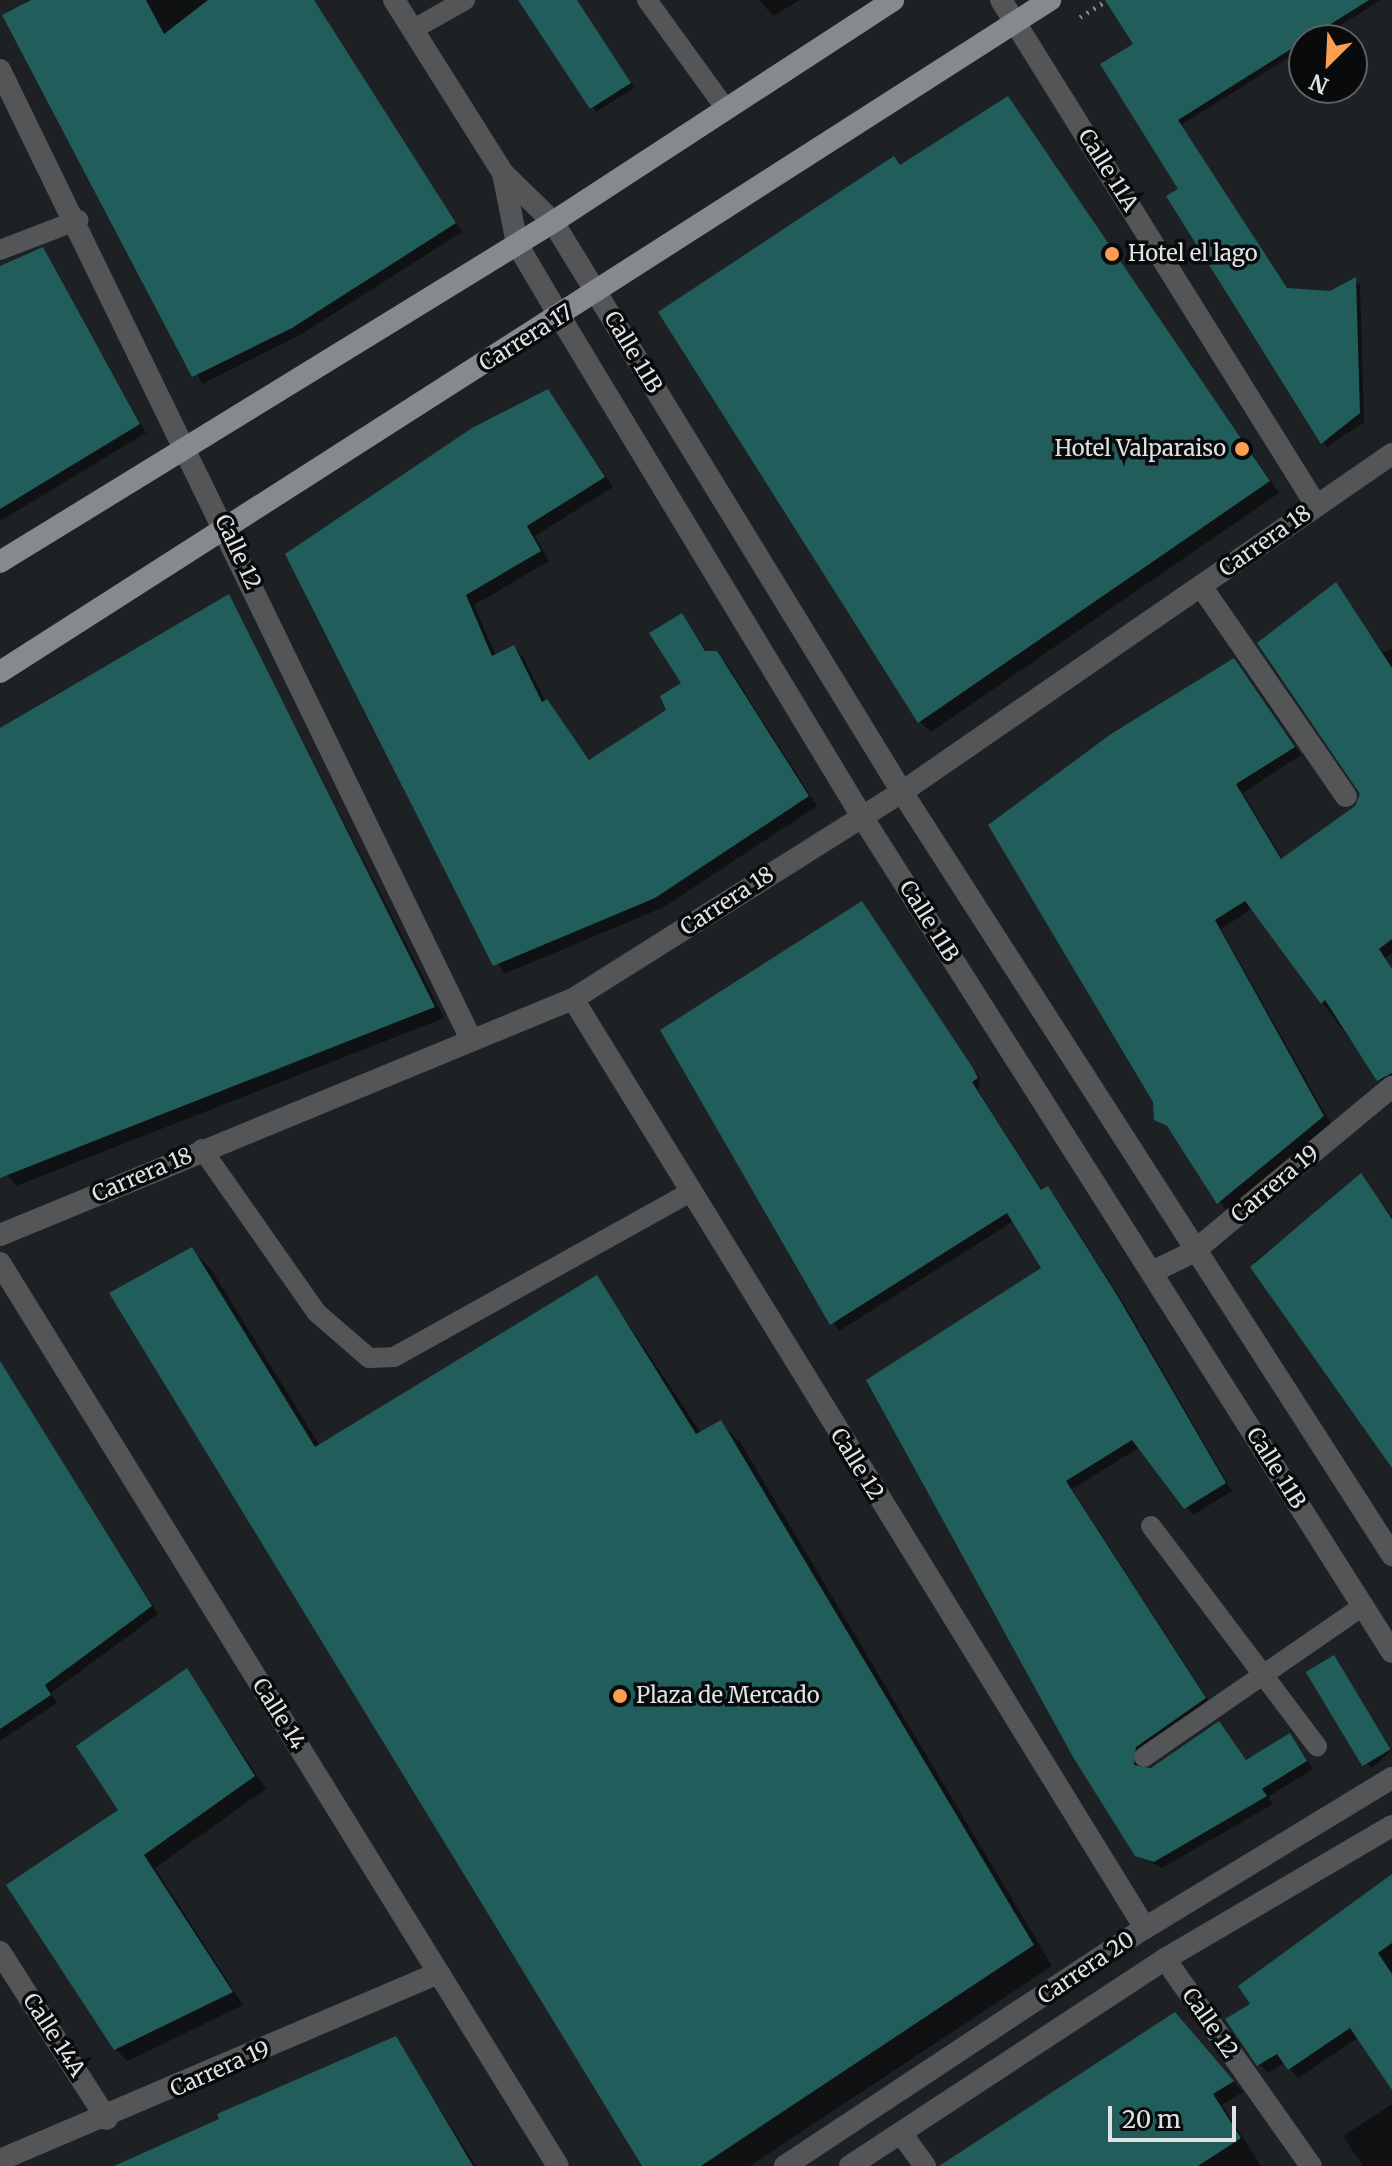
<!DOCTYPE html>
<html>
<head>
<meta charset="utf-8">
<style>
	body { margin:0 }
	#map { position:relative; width:1392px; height:2166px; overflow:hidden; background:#1d2123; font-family:Merriweather,serif }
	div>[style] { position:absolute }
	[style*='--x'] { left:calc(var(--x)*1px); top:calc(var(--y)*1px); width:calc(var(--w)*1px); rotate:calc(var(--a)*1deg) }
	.shadow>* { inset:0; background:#0007 }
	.building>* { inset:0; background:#215d5b; transform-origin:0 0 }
	.path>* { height:5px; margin-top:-2.5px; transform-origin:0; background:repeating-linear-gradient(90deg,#878a8c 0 2px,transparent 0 8px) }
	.service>* { height:20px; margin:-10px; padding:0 10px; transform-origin:10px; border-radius:10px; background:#535557 }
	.minor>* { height:22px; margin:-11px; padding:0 11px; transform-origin:11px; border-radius:11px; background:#535557 }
	.tertiary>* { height:22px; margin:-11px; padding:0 11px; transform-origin:11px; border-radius:11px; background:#535557 }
	.primary>* { height:22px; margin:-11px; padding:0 11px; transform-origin:11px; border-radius:11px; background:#86898d }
	.dots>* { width:22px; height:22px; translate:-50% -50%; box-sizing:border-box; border:4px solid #080a0b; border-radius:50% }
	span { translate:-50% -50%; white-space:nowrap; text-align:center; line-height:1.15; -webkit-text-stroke:7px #080a0b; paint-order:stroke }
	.street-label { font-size:22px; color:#e0e3e4 }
	.poi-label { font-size:22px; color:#e0e3e4 }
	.left { translate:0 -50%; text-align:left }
	.right { translate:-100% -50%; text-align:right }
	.north { position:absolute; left:1288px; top:24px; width:80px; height:80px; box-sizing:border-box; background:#080a0b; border:2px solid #5e6162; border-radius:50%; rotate:204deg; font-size:22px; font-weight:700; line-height:32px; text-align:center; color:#e0e3e4 }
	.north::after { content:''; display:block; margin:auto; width:28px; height:36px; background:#fb9e52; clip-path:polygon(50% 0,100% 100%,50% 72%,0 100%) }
	.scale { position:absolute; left:1108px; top:2106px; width:128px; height:36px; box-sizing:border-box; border:4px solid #e0e3e4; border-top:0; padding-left:10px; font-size:24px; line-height:28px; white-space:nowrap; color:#e0e3e4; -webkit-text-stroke:6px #080a0b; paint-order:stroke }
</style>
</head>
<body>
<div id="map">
	<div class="shadow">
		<i style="clip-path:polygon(28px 0,311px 0,462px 232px,300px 335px,202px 384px,24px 6px)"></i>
		<i style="clip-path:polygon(540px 0,576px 0,634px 88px,596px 112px)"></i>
		<i style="clip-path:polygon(759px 0,800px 0,773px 16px)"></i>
		<i style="clip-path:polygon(1125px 0,1381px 0,1317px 40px,1304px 40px,1304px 48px,1181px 125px,1288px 290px,1330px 293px,1360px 283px,1364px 422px,1327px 447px,1181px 190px)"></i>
		<i style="clip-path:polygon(1008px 98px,1279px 493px,931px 732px,920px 722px,894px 158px,902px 166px)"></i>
		<i style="clip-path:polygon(43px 250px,146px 433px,0 521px,0 272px)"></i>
		<i style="clip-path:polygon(548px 392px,613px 487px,535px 536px,549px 561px,474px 605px,496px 656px,513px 647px,523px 657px,546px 702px,591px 761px,669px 711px,684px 684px,681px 615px,708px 653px,726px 663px,817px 806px,664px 907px,504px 974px,288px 555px)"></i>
		<i style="clip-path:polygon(1336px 585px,1383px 653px,1392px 648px,1392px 953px,1386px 958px,1392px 1075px,1383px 1082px,1375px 1074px,1253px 908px,1221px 929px,1332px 1126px,1226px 1210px,1173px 1131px,1156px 1119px,1234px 661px,1301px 755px,1243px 793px,1283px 860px,1357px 808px,1362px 794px)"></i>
		<i style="clip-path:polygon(229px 597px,444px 1018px,16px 1186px,0 1165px,0 729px)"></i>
		<i style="clip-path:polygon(862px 904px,980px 1078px,978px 1090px,1043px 1192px,1055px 1196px,1124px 1304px,1232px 1491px,1193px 1515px,1140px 1447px,1072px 1489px,1212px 1706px,1140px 1768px,1247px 1762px,1290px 1735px,1313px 1769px,1268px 1797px,1273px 1804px,1162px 1868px,1137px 1855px,1074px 1756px,1044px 1269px,1014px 1221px,839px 1331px,663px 1031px)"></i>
		<i style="clip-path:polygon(1361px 1176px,1392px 1217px,1392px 1465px,1254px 1262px)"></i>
		<i style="clip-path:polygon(191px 1249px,211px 1269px,320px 1446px,597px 1277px,701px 1433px,720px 1422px,740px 1442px,1052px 1966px,750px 2166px,644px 2166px)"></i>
		<i style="clip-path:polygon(18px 1393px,158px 1614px,51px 1693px,57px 1703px,0 1741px,0 1405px)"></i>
		<i style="clip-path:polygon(1333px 1657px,1392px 1750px,1372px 1768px,1367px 1764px)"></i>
		<i style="clip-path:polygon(187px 1670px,266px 1789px,155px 1868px,243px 2005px,128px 2061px,115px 2049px,121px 1810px)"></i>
		<i style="clip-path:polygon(1392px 1878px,1392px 2087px,1359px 2037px,1298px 2078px,1285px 2063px,1268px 2073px,1259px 2064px,1253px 2004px)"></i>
		<i style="clip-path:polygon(1185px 2025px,1243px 2092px,1222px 2105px,1261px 2166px,983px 2166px)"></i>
		<i style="clip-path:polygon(395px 2038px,476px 2166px,128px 2166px)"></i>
		<i style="clip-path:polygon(1392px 2104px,1392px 2166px,1363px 2166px,1343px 2136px)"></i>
	</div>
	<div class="building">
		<i style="clip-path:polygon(31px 0,146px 0,164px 34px,208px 0,314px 0,456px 223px,292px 328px,192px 377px,2px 15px)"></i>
		<i style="clip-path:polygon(518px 0,577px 0,631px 83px,590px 109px)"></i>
		<i style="clip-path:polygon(1105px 0,1369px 0,1178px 120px,1287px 288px,1330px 291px,1356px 277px,1360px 413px,1321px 444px,1166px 196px,1178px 189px,1100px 64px,1133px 44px)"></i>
		<i style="clip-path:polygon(1008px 96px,1270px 481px,918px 723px,658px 312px,894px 156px,900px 165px)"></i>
		<i style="clip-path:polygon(43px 247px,140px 424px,0 509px,0 266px)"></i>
		<i style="clip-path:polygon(548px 389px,605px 477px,527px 526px,541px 551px,466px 595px,492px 656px,514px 645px,542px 702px,547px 699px,589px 760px,666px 710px,660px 696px,681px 683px,649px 633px,682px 613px,705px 651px,717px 651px,809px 796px,655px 898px,493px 966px,285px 554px,472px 428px)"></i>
		<i style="clip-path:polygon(1336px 582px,1392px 668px,1392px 939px,1379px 949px,1392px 969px,1392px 1073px,1377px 1081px,1325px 1000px,1321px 1004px,1245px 901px,1215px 920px,1324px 1116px,1217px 1204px,1167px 1126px,1154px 1120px,1153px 1102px,988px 825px,1111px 734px,1234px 658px,1295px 747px,1236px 784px,1281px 859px,1355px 806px,1360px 794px,1257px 643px)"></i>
		<i style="clip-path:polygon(229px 594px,435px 1007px,0 1178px,0 728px)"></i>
		<i style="clip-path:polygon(862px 901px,973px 1068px,978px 1078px,972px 1082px,1041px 1190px,1048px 1186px,1117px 1295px,1226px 1483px,1184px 1509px,1132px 1440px,1066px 1481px,1206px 1698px,1136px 1747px,1134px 1765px,1151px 1768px,1219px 1721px,1246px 1760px,1290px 1733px,1307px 1761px,1262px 1789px,1267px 1796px,1154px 1862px,1135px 1856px,1073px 1757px,866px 1380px,1041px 1268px,1007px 1213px,830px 1325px,660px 1030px)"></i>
		<i style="clip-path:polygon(1361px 1173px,1392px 1219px,1392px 1468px,1250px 1267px)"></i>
		<i style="clip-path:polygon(192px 1247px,315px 1447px,597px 1275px,696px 1434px,721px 1420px,1034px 1945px,701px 2166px,642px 2166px,109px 1293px)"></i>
		<i style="clip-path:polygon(0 1361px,152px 1606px,45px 1685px,51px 1695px,0 1729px)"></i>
		<i style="left:1334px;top:1655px;width:110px;height:33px;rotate:59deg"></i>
		<i style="clip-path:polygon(187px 1668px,255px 1776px,144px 1855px,233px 1992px,114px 2050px,6px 1885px,118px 1810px,76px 1746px)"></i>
		<i style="clip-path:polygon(1392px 1874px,1392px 1943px,1378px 1953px,1392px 1974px,1392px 2090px,1350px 2028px,1288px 2070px,1277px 2054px,1257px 2066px,1225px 2019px,1250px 2004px,1238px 1986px)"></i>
		<i style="clip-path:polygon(1175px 2012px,1234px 2081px,1213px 2094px,1241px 2138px,1198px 2166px,939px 2166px)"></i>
		<i style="clip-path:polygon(396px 2036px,473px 2166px,114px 2166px,219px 2119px,217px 2114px)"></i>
	</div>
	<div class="path">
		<i style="--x:1080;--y:17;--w:32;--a:-32"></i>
	</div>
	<div class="service">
		<i style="--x:647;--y:0;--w:135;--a:54.1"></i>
		<i style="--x:412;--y:30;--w:61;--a:-29.5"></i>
		<i style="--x:0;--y:250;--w:84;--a:-21"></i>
		<i style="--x:202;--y:1149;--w:200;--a:55"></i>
		<i style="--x:317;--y:1313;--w:69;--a:40.9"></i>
		<i style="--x:369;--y:1358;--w:25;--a:-2"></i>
		<i style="--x:394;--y:1357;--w:340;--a:-29.1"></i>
		<i style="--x:1151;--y:1526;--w:276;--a:53"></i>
		<i style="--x:1144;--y:1757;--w:267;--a:-34.6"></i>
	</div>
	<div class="minor">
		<i style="--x:1001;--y:0;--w:595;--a:58.05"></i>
		<i style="--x:0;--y:70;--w:1075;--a:64.08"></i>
		<i style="--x:1201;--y:586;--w:255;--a:55.4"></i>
		<i style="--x:573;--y:999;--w:1091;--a:58.38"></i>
		<i style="--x:0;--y:1235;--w:620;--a:-22.39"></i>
		<i style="--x:573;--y:999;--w:389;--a:-32.2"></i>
		<i style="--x:902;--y:792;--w:595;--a:-34.6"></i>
		<i style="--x:0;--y:1263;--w:1061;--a:58.29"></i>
		<i style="--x:1152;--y:1272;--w:46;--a:-26"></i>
		<i style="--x:1193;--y:1252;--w:259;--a:-39.7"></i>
		<i style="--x:0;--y:1952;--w:198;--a:57.4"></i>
		<i style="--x:1165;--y:1959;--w:253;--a:54.8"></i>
		<i style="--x:901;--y:2133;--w:41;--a:54"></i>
		<i style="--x:0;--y:2160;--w:477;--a:-23.1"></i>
	</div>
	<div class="tertiary">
		<i style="--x:394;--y:0;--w:204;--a:57.8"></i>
		<i style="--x:503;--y:173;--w:70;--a:44.4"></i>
		<i style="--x:553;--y:222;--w:668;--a:58.52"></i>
		<i style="--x:902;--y:792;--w:907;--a:57.29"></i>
		<i style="--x:503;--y:173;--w:72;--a:78.8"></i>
		<i style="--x:517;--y:244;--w:85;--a:59.5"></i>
		<i style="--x:560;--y:317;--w:582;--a:58.85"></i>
		<i style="--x:861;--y:815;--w:991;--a:57.61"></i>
		<i style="--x:785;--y:2166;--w:432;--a:-33.5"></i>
		<i style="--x:1145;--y:1928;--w:289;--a:-31.3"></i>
		<i style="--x:850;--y:2166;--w:377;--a:-33.3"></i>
		<i style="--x:1165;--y:1959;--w:263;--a:-30.4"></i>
	</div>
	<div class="primary">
		<i style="--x:0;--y:562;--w:649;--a:-31.58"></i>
		<i style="--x:553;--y:222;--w:406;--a:-33.1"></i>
		<i style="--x:0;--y:672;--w:1247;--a:-32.62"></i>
	</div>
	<div class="dots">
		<i style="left:1112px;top:254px;background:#fb9e52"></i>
		<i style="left:1242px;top:449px;background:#fb9e52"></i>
		<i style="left:620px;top:1696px;background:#fb9e52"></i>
	</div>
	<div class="street-label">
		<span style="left:1108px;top:170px;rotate:58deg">Calle 11A</span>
		<span style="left:526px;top:338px;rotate:-32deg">Carrera 17</span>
		<span style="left:633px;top:352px;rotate:59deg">Calle 11B</span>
		<span style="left:1265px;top:541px;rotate:-35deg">Carrera 18</span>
		<span style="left:238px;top:552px;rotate:65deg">Calle 12</span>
		<span style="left:727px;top:901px;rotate:-33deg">Carrera 18</span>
		<span style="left:929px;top:921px;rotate:58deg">Calle 11B</span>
		<span style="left:142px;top:1175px;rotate:-23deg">Carrera 18</span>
		<span style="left:1275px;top:1184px;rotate:-40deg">Carrera 19</span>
		<span style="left:857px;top:1464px;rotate:58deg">Calle 12</span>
		<span style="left:1276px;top:1468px;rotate:58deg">Calle 11B</span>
		<span style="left:279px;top:1714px;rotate:58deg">Calle 14</span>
		<span style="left:1086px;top:1968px;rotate:-34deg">Carrera 20</span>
		<span style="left:1210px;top:2023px;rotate:55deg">Calle 12</span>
		<span style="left:54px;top:2035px;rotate:57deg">Calle 14A</span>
		<span style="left:220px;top:2069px;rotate:-24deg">Carrera 19</span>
	</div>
	<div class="poi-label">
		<span class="left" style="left:1128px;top:254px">Hotel el lago</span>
		<span class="right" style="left:1226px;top:449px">Hotel Valparaiso</span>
		<span class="left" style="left:636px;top:1696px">Plaza de Mercado</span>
	</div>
	<div class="north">N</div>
	<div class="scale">20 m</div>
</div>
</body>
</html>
